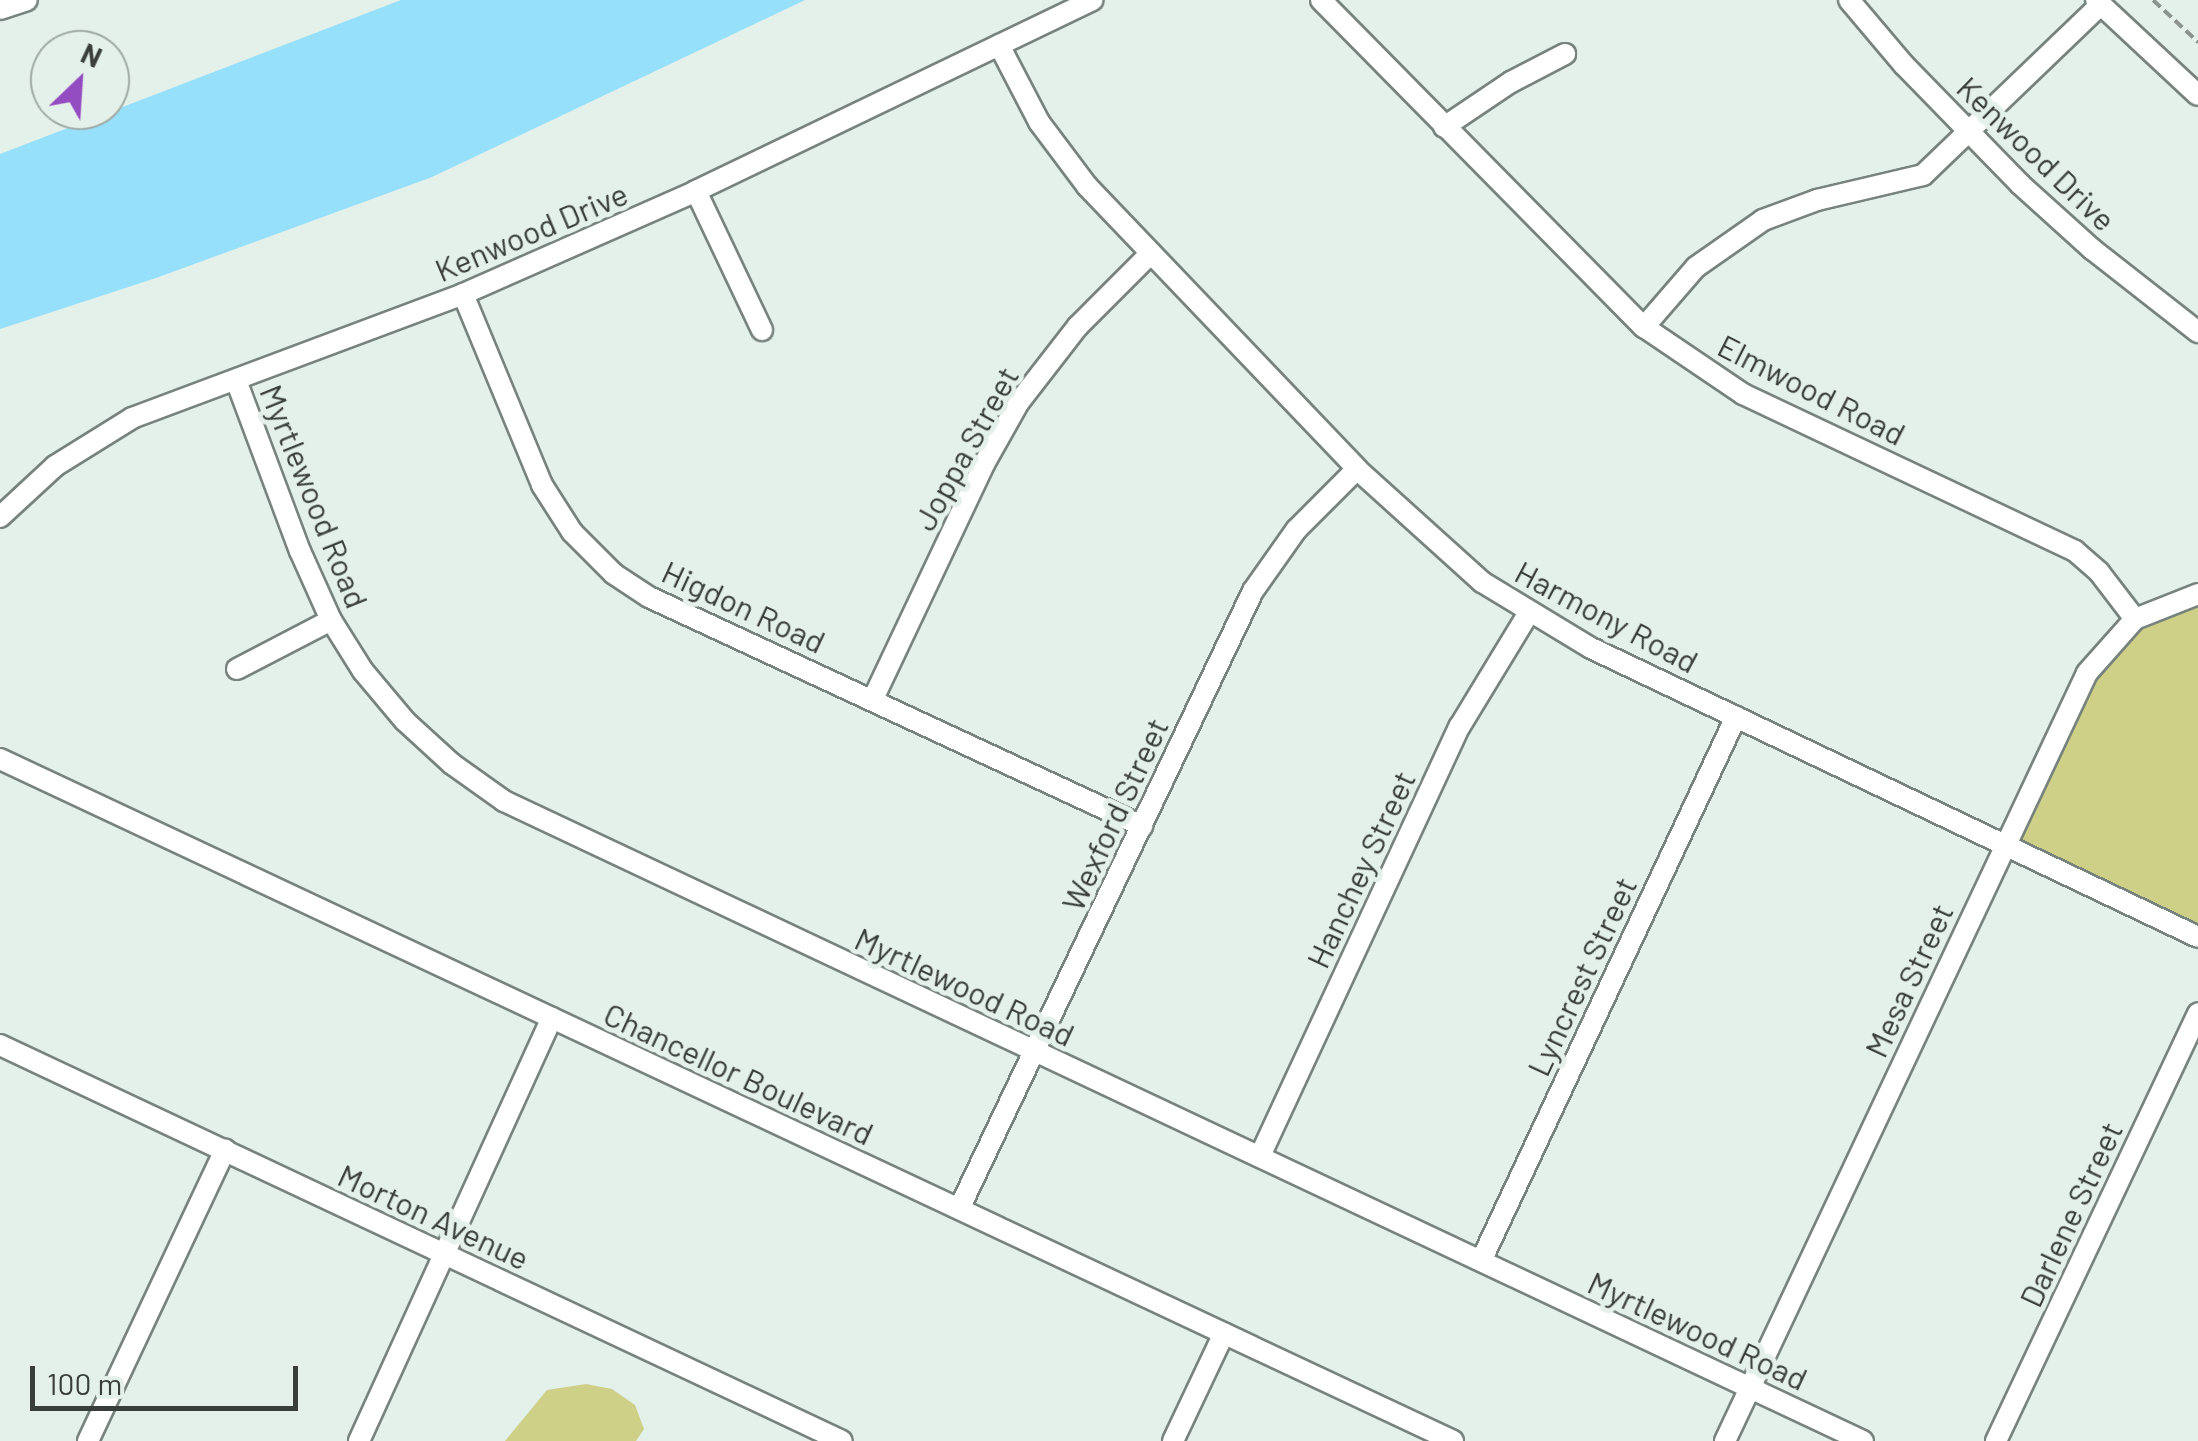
<!DOCTYPE html>
<html>
<head>
<meta charset="utf-8">
<style>
	body { margin:0 }
	#map { position:relative; width:2198px; height:1441px; overflow:hidden; background:#e4f0ea; font-family:Barlow,sans-serif }
	div>[style] { position:absolute }
	[style*='--x'] { left:calc(var(--x)*1px); top:calc(var(--y)*1px); width:calc(var(--w)*1px); rotate:calc(var(--a)*1deg) }
	.green>* { inset:0; background:#cfd087 }
	.water>* { inset:0; background:#97e0fb }
	.path>* { height:4px; margin-top:-2px; transform-origin:0; background:repeating-linear-gradient(90deg,#8c9490 0 10px,transparent 0 15px) }
	.roads { filter:drop-shadow(2px 0 #77837d) drop-shadow(-2px 0 #77837d) drop-shadow(0 2px #77837d) drop-shadow(0 -2px #77837d) }
	.minor>* { height:20px; margin:-10px; padding:0 10px; transform-origin:10px; border-radius:10px; background:#fff }
	span { translate:-50% -50%; white-space:nowrap; text-align:center; line-height:1.15; -webkit-text-stroke:10px #e4f0ea; paint-order:stroke }
	.street-label { font-size:32px; color:#393e3b }
	.north { position:absolute; left:30px; top:30px; width:100px; height:100px; box-sizing:border-box; background:#e4f0ea; border:2px solid #a0a9a4; border-radius:50%; rotate:25deg; font-size:28px; font-weight:700; line-height:40px; text-align:center; color:#393e3b }
	.north::after { content:''; display:block; margin:auto; width:35px; height:45px; background:#944dc0; clip-path:polygon(50% 0,100% 100%,50% 72%,0 100%) }
	.scale { position:absolute; left:30px; top:1366px; width:268px; height:45px; box-sizing:border-box; border:5px solid #393e3b; border-top:0; padding-left:12px; font-size:30px; line-height:35px; white-space:nowrap; color:#393e3b; -webkit-text-stroke:8px #e4f0ea; paint-order:stroke }
</style>
</head>
<body>
<div id="map">
	<div class="green">
		<i style="clip-path:polygon(2198px 604px,2198px 926px,2018px 838px,2095px 678px,2140px 628px)"></i>
		<i style="clip-path:polygon(586px 1384px,612px 1389px,635px 1405px,644px 1429px,636px 1441px,505px 1441px,547px 1390px)"></i>
	</div>
	<div class="water">
		<i style="clip-path:polygon(401px 0,805px 0,432px 177px,156px 278px,0 329px,0 154px)"></i>
	</div>
	<div class="path">
		<i style="--x:2153;--y:0;--w:62;--a:43"></i>
	</div>
	<div class="roads">
		<div class="minor">
			<i style="--x:1321;--y:0;--w:460;--a:45.4"></i>
			<i style="--x:1644;--y:327;--w:120;--a:34.1"></i>
			<i style="--x:1743;--y:394;--w:367;--a:25.3"></i>
			<i style="--x:2075;--y:551;--w:32;--a:41"></i>
			<i style="--x:2099;--y:572;--w:59;--a:52.5"></i>
			<i style="--x:1849;--y:0;--w:85;--a:49.8"></i>
			<i style="--x:1904;--y:65;--w:166;--a:45.7"></i>
			<i style="--x:2020;--y:184;--w:97;--a:42.1"></i>
			<i style="--x:2092;--y:249;--w:135;--a:38.1"></i>
			<i style="--x:2096;--y:0;--w:139;--a:43"></i>
			<i style="--x:0;--y:9;--w:28;--a:-18"></i>
			<i style="--x:999;--y:45;--w:87;--a:62.5"></i>
			<i style="--x:1039;--y:122;--w:80;--a:53.1"></i>
			<i style="--x:1087;--y:186;--w:391;--a:46.3"></i>
			<i style="--x:1357;--y:469;--w:169;--a:42.1"></i>
			<i style="--x:1482;--y:582;--w:127;--a:31.2"></i>
			<i style="--x:1591;--y:648;--w:672;--a:25.46"></i>
			<i style="--x:1444;--y:127;--w:81;--a:-33.9"></i>
			<i style="--x:1511;--y:82;--w:61;--a:-27.4"></i>
			<i style="--x:696;--y:191;--w:154;--a:64.6"></i>
			<i style="--x:463;--y:294;--w:207;--a:67.5"></i>
			<i style="--x:542;--y:485;--w:56;--a:57.4"></i>
			<i style="--x:572;--y:532;--w:59;--a:45"></i>
			<i style="--x:614;--y:574;--w:42;--a:33.3"></i>
			<i style="--x:649;--y:597;--w:544;--a:24.92"></i>
			<i style="--x:1644;--y:327;--w:79;--a:-49.1"></i>
			<i style="--x:1696;--y:267;--w:82;--a:-35"></i>
			<i style="--x:1763;--y:220;--w:58;--a:-20.3"></i>
			<i style="--x:1817;--y:200;--w:109;--a:-13.3"></i>
			<i style="--x:1923;--y:175;--w:245;--a:-43.8"></i>
			<i style="--x:236;--y:380;--w:183;--a:69.5"></i>
			<i style="--x:300;--y:551;--w:76;--a:65.8"></i>
			<i style="--x:331;--y:620;--w:60;--a:57.9"></i>
			<i style="--x:363;--y:671;--w:65;--a:50"></i>
			<i style="--x:405;--y:721;--w:64;--a:42.5"></i>
			<i style="--x:452;--y:764;--w:64;--a:35.4"></i>
			<i style="--x:504;--y:801;--w:1502;--a:25.22"></i>
			<i style="--x:0;--y:517;--w:75;--a:-42.8"></i>
			<i style="--x:55;--y:466;--w:91;--a:-31.9"></i>
			<i style="--x:132;--y:418;--w:353;--a:-20.5"></i>
			<i style="--x:463;--y:294;--w:255;--a:-23.8"></i>
			<i style="--x:696;--y:191;--w:440;--a:-25.7"></i>
			<i style="--x:237;--y:669;--w:106;--a:-27.5"></i>
			<i style="--x:873;--y:699;--w:260;--a:-64.7"></i>
			<i style="--x:984;--y:464;--w:71;--a:-60.6"></i>
			<i style="--x:1019;--y:402;--w:96;--a:-52.2"></i>
			<i style="--x:1078;--y:326;--w:103;--a:-45"></i>
			<i style="--x:0;--y:759;--w:1605;--a:25.14"></i>
			<i style="--x:0;--y:1045;--w:930;--a:25.19"></i>
			<i style="--x:1260;--y:1156;--w:474;--a:-65.1"></i>
			<i style="--x:1460;--y:726;--w:131;--a:-58.7"></i>
			<i style="--x:959;--y:1209;--w:684;--a:-64.56"></i>
			<i style="--x:1253;--y:591;--w:75;--a:-54.8"></i>
			<i style="--x:1296;--y:530;--w:86;--a:-45"></i>
			<i style="--x:1481;--y:1261;--w:601;--a:-64.89"></i>
			<i style="--x:88;--y:1441;--w:322;--a:-64.8"></i>
			<i style="--x:359;--y:1441;--w:465;--a:-65.5"></i>
			<i style="--x:1173;--y:1441;--w:119;--a:-64.7"></i>
			<i style="--x:1725;--y:1441;--w:849;--a:-64.76"></i>
			<i style="--x:2087;--y:673;--w:72;--a:-48.4"></i>
			<i style="--x:2135;--y:619;--w:68;--a:-21.6"></i>
			<i style="--x:1996;--y:1441;--w:473;--a:-64.7"></i>
		</div>
	</div>
	<div class="street-label">
		<span style="left:2037px;top:153px;rotate:44deg">Kenwood Drive</span>
		<span style="left:531px;top:231px;rotate:-23deg">Kenwood Drive</span>
		<span style="left:1812px;top:389px;rotate:27deg">Elmwood Road</span>
		<span style="left:965px;top:448px;rotate:-61deg">Joppa Street</span>
		<span style="left:315px;top:496px;rotate:68deg">Myrtlewood Road</span>
		<span style="left:744px;top:606px;rotate:25deg">Higdon Road</span>
		<span style="left:1607px;top:616px;rotate:28deg">Harmony Road</span>
		<span style="left:1114px;top:814px;rotate:-65deg">Wexford Street</span>
		<span style="left:1360px;top:869px;rotate:-65deg">Hanchey Street</span>
		<span style="left:1581px;top:976px;rotate:-65deg">Lyncrest Street</span>
		<span style="left:1908px;top:980px;rotate:-65deg">Mesa Street</span>
		<span style="left:965px;top:986px;rotate:25deg">Myrtlewood Road</span>
		<span style="left:739px;top:1073px;rotate:25deg">Chancellor Boulevard</span>
		<span style="left:2070px;top:1214px;rotate:-65deg">Darlene Street</span>
		<span style="left:434px;top:1216px;rotate:25deg">Morton Avenue</span>
		<span style="left:1698px;top:1330px;rotate:25deg">Myrtlewood Road</span>
	</div>
	<div class="north">N</div>
	<div class="scale">100 m</div>
</div>
</body>
</html>
